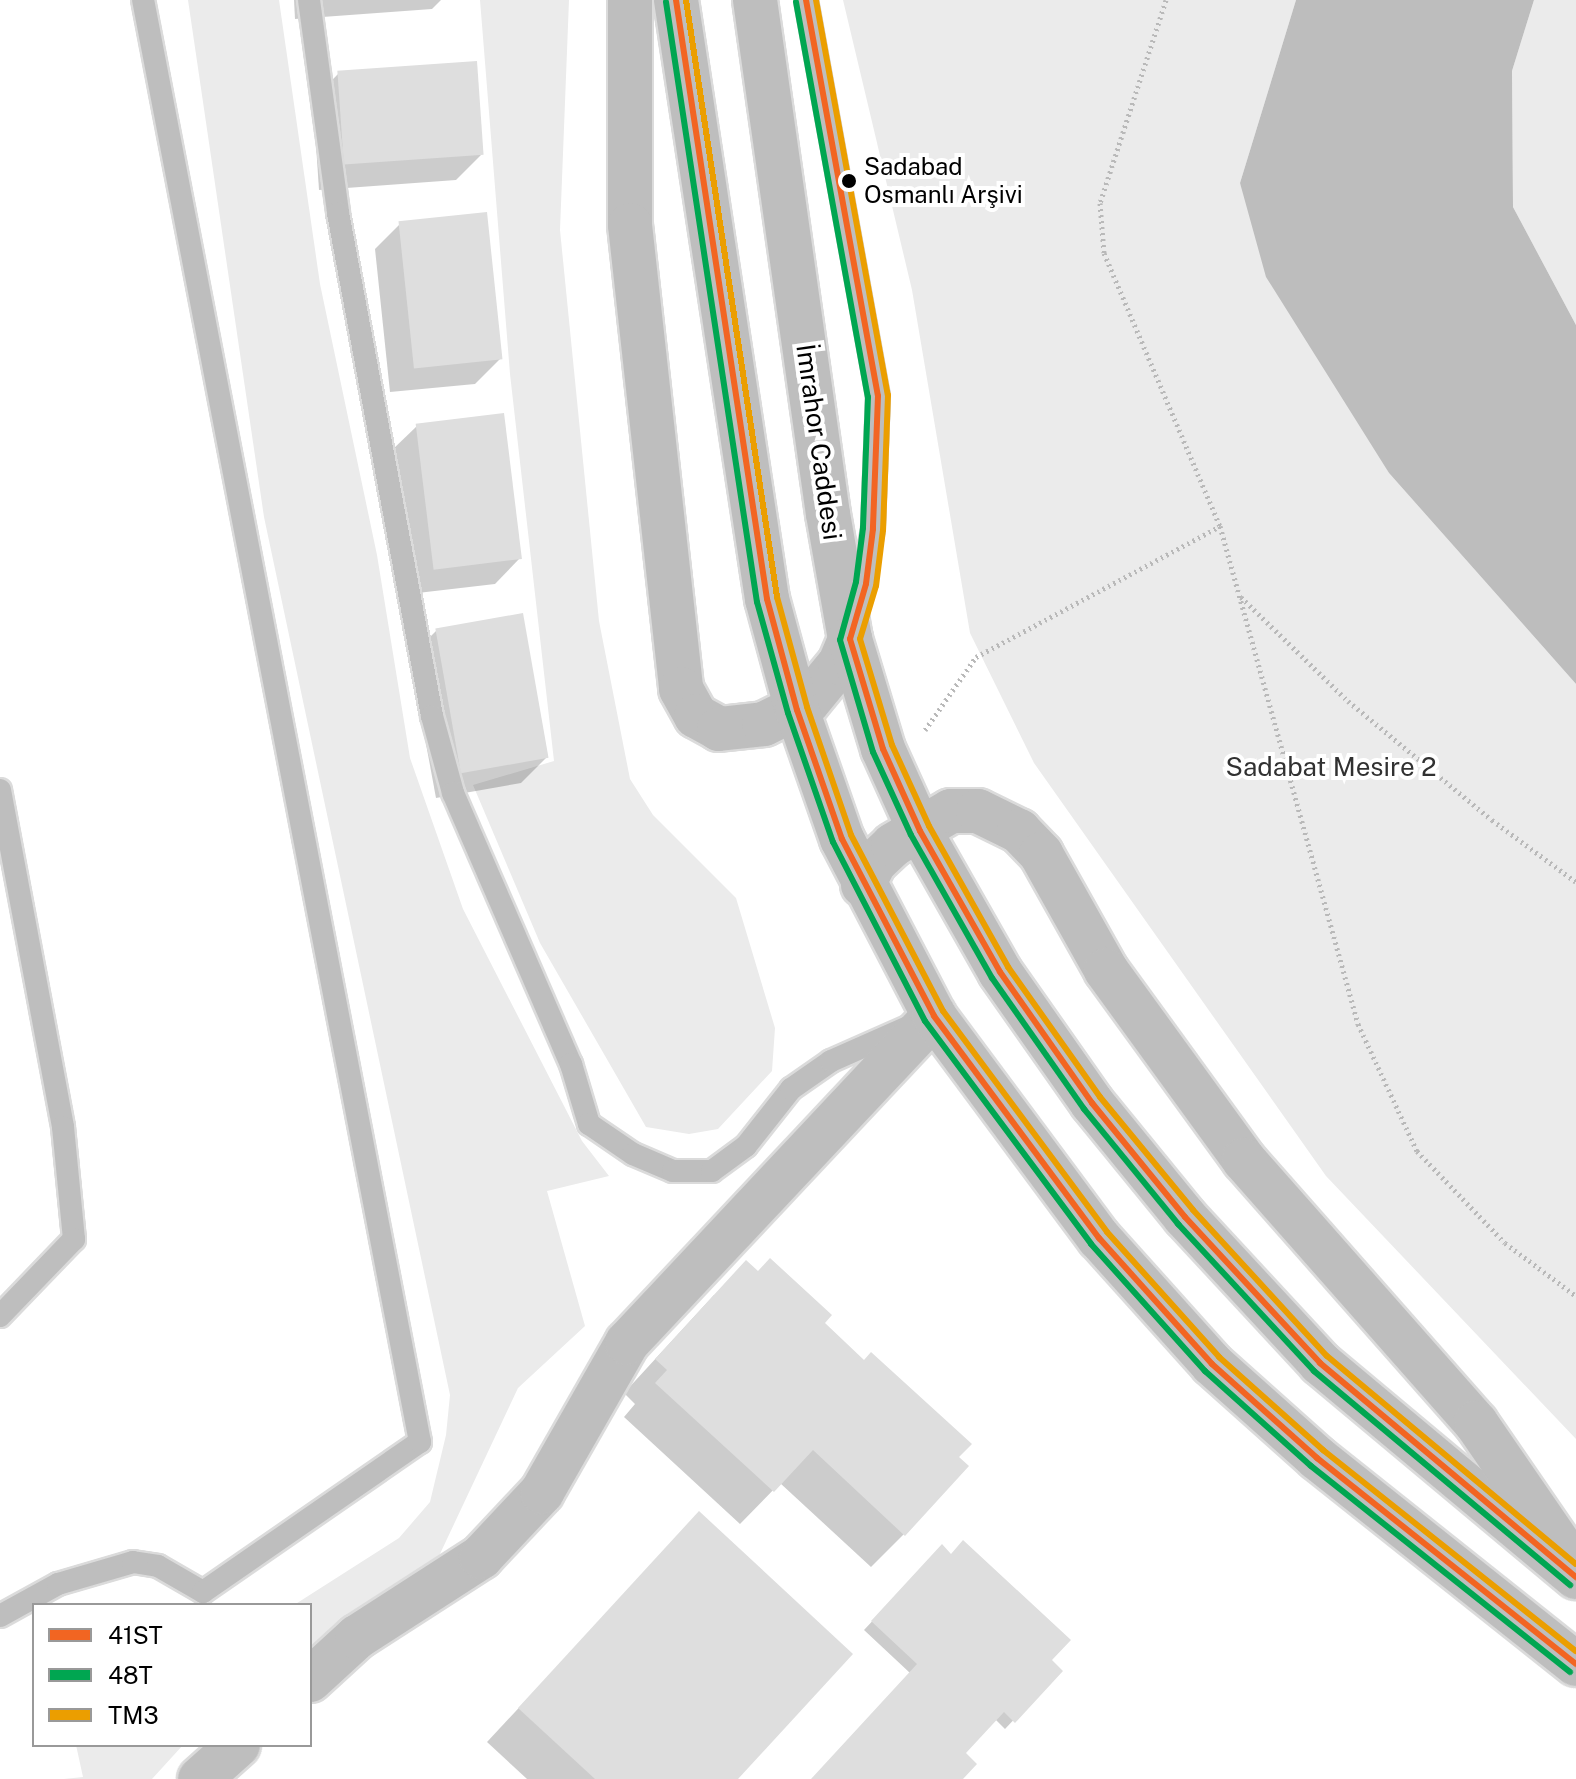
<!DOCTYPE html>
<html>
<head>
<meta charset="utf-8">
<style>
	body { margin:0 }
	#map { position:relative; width:1576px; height:1779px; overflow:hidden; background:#fff; font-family:"Public Sans",sans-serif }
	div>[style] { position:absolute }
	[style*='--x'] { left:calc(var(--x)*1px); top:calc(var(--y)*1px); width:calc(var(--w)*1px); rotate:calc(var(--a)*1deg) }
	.green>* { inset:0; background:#ebebeb }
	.water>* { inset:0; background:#bdbdbd }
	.shadow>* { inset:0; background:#0003 }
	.building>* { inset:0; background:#dedede; transform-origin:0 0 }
	.path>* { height:5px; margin-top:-2.5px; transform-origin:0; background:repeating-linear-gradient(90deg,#b9b9b9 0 2px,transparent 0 6px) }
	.roads { filter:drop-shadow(2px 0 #dbdbdb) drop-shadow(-2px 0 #dbdbdb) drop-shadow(0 2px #dbdbdb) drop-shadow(0 -2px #dbdbdb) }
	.service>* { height:22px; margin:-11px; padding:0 11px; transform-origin:11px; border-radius:11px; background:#bebebe }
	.minor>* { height:44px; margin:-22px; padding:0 22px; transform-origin:22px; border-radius:22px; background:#bebebe }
	.primary>* { height:44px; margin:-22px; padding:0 22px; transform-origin:22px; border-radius:22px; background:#bebebe }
	.bus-1>* { height:6px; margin:-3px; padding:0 3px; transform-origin:3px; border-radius:3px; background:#f26522 }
	.bus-2>* { height:6px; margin:-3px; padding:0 3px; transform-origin:3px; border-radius:3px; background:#00a651 }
	.bus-3>* { height:6px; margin:-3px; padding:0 3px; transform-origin:3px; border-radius:3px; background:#eb9e00 }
	.dots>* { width:22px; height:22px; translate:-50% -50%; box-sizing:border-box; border:4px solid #fff; border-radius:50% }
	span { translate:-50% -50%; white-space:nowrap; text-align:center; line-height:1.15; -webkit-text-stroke:8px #fff; paint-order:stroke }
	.bus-label { font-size:24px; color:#000 }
	.left { translate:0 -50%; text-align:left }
	.street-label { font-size:26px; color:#000 }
	.park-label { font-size:26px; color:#313131 }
	.legend { position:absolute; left:32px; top:1603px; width:280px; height:144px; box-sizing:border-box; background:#fff; border:2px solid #999; margin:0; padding:10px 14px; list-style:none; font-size:24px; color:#000 }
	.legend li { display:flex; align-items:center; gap:16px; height:40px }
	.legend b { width:40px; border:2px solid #999 }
</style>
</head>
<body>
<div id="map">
	<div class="green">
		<i style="clip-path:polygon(188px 0,279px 0,320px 284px,377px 555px,410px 758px,463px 909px,582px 1141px,609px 1176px,547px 1191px,585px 1326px,518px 1388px,431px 1573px,310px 1669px,310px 1605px,294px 1605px,399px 1538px,430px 1502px,446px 1435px,450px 1395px,264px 517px)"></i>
		<i style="clip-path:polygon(480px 0,569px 0,560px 230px,599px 621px,630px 779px,653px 815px,736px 898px,775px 1028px,772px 1071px,718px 1129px,689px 1134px,646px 1127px,540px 943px,473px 785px,554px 761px,510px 374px)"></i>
		<i style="clip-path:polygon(843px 0,1296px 0,1240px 183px,1389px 473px,1576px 684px,1576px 1439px,1326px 1176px,1034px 763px,970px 633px,912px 290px)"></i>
		<i style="clip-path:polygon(1534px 0,1576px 0,1576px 325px,1513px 207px,1512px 71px)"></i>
		<i style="clip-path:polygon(76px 1745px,183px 1745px,152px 1779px,64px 1779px,83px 1777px)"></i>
	</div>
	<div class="water">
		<i style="clip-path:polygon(1296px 0,1534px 0,1512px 71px,1513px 207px,1576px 325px,1576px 684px,1389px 473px,1266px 277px,1240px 183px)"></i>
	</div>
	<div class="shadow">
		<i style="clip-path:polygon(294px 0,441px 0,432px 9px,295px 19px)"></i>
		<i style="clip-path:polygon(338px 74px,482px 154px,456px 180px,319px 190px,313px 100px)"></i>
		<i style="clip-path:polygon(400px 224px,501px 358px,475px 384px,390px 392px,375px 249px)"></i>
		<i style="clip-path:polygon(417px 426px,520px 558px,495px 584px,409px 594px,391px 451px)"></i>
		<i style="clip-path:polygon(436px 631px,547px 757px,521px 783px,436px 798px,410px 657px)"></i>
		<i style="clip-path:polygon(714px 1295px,822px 1324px,956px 1457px,904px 1534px,871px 1567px,780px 1483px,740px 1524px,624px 1417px,635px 1404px,624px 1393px)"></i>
		<i style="clip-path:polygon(699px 1514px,735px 1779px,527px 1779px,487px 1742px)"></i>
		<i style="clip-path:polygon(934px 1555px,1060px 1671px,1005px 1729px,995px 1719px,963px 1754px,960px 1779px,813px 1779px,910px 1673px,864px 1630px)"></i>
	</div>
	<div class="building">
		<i style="left:477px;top:61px;width:94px;height:140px;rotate:86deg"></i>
		<i style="left:487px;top:212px;width:148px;height:89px;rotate:84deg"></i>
		<i style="left:504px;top:413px;width:147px;height:89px;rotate:83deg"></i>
		<i style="left:523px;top:613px;width:147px;height:89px;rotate:80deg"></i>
		<i style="clip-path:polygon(770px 1258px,832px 1315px,825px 1323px,864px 1360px,871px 1352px,972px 1444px,959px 1457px,969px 1466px,905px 1536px,813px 1450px,774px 1492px,655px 1383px,667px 1370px,655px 1359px,746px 1260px,758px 1271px)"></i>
		<i style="clip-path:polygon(699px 1511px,853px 1654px,738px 1779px,595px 1779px,518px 1708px)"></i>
		<i style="clip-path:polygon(963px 1540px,1071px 1640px,1052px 1660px,1063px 1671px,1015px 1723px,1004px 1712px,966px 1753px,977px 1764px,963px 1779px,811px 1779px,917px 1664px,871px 1621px,942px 1544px,951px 1554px)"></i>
	</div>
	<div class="path">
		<i style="--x:1166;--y:0;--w:213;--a:108"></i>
		<i style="--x:1100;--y:203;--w:50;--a:85.4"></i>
		<i style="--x:1104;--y:253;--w:297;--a:67"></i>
		<i style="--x:1220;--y:526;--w:517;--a:74.51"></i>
		<i style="--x:1358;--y:1024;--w:140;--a:65.1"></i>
		<i style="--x:1417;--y:1151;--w:127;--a:46.3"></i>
		<i style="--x:1505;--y:1243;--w:89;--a:36.7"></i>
		<i style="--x:1241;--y:597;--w:149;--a:44.2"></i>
		<i style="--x:1348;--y:701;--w:187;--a:39.6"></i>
		<i style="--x:1492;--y:820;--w:104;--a:36.4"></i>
		<i style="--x:925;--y:730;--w:89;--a:-55.1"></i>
		<i style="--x:976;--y:657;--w:277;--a:-28.2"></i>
	</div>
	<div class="roads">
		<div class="service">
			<i style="--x:309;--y:0;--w:215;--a:82.2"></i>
			<i style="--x:338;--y:213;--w:512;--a:79.41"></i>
			<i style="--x:432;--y:716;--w:80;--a:74.7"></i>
			<i style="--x:453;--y:793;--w:296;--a:66.5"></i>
			<i style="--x:571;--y:1064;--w:63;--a:73.3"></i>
			<i style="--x:589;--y:1124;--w:53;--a:34.3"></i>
			<i style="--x:633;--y:1154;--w:43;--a:23"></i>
			<i style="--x:673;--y:1171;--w:39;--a:0"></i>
			<i style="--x:712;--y:1171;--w:42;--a:-36.3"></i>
			<i style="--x:746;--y:1146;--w:73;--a:-51.7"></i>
			<i style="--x:791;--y:1089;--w:49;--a:-35"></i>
			<i style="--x:831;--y:1061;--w:86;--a:-23.9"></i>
			<i style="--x:806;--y:0;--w:402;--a:79.7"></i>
			<i style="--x:878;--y:396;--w:133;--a:92.2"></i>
			<i style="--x:873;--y:529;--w:91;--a:100.8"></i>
			<i style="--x:0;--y:790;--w:343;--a:79.4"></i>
			<i style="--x:63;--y:1127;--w:113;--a:84.4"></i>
			<i style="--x:74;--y:1239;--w:107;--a:133.9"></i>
			<i style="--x:0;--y:1616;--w:66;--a:-28.9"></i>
			<i style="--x:58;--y:1584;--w:78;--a:-16.3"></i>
			<i style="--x:133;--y:1562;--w:25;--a:9"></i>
			<i style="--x:158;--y:1566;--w:52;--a:30"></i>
			<i style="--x:203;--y:1592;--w:264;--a:-34.7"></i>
			<i style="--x:420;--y:1442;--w:1468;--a:-100.87"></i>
		</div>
		<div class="minor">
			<i style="--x:310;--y:1680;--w:64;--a:-42.5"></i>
			<i style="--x:357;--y:1637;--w:148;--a:-32.8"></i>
			<i style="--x:481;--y:1557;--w:89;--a:-46.8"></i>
			<i style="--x:542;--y:1492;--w:172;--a:-60.3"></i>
			<i style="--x:627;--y:1343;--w:449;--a:-46.8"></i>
			<i style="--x:200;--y:1779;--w:51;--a:-41.8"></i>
		</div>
		<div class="primary">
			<i style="--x:630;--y:0;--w:225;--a:90"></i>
			<i style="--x:630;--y:225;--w:467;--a:83.7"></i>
			<i style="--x:681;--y:689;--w:31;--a:61"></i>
			<i style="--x:696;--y:716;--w:26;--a:29"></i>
			<i style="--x:719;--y:729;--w:45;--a:-6.3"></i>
			<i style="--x:764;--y:724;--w:49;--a:-26.6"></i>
			<i style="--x:808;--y:702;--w:50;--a:-50.6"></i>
			<i style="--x:840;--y:663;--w:26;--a:-67"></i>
			<i style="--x:676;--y:0;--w:606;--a:81.36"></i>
			<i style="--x:767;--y:599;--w:115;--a:74.9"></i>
			<i style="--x:797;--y:710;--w:137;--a:70.8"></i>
			<i style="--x:842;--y:839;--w:199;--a:62.5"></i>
			<i style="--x:934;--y:1016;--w:277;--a:53.4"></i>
			<i style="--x:1099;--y:1238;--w:169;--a:48.1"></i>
			<i style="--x:1212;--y:1364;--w:141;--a:41.8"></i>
			<i style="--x:1317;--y:1458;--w:331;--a:38.5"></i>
			<i style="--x:755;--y:0;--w:519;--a:81.92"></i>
			<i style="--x:828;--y:514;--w:127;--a:80"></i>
			<i style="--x:850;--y:639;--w:115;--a:73.3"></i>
			<i style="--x:883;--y:749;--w:90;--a:65.7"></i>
			<i style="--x:920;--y:831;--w:162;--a:60.4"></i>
			<i style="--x:1000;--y:972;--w:160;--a:54.9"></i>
			<i style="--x:1092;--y:1103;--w:147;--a:50.8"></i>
			<i style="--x:1185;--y:1217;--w:199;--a:47.2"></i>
			<i style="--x:1320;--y:1363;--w:334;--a:39.9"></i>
			<i style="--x:863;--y:885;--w:25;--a:-63"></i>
			<i style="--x:874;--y:863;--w:26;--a:-43"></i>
			<i style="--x:893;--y:845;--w:67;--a:-30.4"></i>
			<i style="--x:951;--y:811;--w:27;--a:0"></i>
			<i style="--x:978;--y:811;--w:46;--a:26"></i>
			<i style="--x:1019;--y:831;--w:32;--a:46"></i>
			<i style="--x:1041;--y:854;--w:133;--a:60.7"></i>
			<i style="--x:1106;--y:970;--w:235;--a:54"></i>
			<i style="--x:1244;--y:1160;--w:351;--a:48.6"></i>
			<i style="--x:1476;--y:1423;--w:152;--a:55.5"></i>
		</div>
	</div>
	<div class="bus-1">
		<i style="--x:676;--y:0;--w:606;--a:81.36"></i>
		<i style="--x:767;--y:599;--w:115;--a:74.9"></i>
		<i style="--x:797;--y:710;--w:137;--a:70.8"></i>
		<i style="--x:842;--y:839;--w:199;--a:62.5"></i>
		<i style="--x:934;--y:1016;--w:277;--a:53.4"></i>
		<i style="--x:1099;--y:1238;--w:169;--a:48.1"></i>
		<i style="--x:1212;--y:1364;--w:141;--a:41.8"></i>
		<i style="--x:1317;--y:1458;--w:331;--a:38.5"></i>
		<i style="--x:806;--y:0;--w:402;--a:79.7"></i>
		<i style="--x:878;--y:396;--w:133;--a:92.2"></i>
		<i style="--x:873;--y:529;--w:55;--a:97.3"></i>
		<i style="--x:866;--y:584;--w:57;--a:106.2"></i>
		<i style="--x:850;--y:639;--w:115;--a:73.3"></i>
		<i style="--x:883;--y:749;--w:90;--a:65.7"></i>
		<i style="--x:920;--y:831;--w:162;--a:60.4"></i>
		<i style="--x:1000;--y:972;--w:160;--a:54.9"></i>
		<i style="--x:1092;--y:1103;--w:147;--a:50.8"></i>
		<i style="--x:1185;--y:1217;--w:199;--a:47.2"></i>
		<i style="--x:1320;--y:1363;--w:334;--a:39.9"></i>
	</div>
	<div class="bus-2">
		<i style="--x:666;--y:2;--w:607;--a:81.38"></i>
		<i style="--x:757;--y:602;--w:115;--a:74.4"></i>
		<i style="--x:788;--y:713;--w:137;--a:70.8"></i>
		<i style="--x:833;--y:842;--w:201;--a:62.8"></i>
		<i style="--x:925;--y:1021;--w:278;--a:53.3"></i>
		<i style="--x:1091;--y:1244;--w:171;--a:48.1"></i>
		<i style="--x:1205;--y:1371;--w:142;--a:41.9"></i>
		<i style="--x:1311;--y:1466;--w:331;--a:38.5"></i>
		<i style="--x:796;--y:2;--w:402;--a:79.7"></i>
		<i style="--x:868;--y:397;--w:131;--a:92.2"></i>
		<i style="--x:863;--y:528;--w:54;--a:97.4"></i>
		<i style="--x:856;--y:582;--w:60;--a:105.4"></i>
		<i style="--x:840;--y:640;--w:117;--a:73.6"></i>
		<i style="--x:873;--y:752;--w:91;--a:65.4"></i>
		<i style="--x:911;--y:835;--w:164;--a:60.5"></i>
		<i style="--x:992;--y:978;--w:160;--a:54.9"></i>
		<i style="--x:1084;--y:1109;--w:149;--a:50.7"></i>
		<i style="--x:1178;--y:1224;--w:200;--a:47.2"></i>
		<i style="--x:1314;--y:1371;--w:334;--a:39.9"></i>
	</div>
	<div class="bus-3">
		<i style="--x:686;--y:0;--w:604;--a:81.33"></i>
		<i style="--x:777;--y:597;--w:114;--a:74.7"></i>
		<i style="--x:807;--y:707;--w:135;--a:71"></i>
		<i style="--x:851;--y:835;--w:199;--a:62.4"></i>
		<i style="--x:943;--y:1011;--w:275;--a:53.4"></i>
		<i style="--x:1107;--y:1232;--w:168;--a:48.1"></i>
		<i style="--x:1219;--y:1357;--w:140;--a:41.8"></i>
		<i style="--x:1323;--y:1450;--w:323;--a:38.5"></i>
		<i style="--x:816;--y:0;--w:402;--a:79.7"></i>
		<i style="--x:888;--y:395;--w:135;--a:92.1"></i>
		<i style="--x:883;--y:530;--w:56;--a:97.1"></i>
		<i style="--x:876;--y:586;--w:55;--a:106.8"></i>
		<i style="--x:860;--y:639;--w:111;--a:73.2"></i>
		<i style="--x:892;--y:745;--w:89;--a:65.4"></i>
		<i style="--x:929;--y:826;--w:162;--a:60.7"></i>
		<i style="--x:1008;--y:967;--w:159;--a:54.7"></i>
		<i style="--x:1100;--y:1097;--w:146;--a:50.5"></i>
		<i style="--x:1193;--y:1210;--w:198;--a:47.5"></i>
		<i style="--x:1327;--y:1356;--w:324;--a:39.9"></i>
	</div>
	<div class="dots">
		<i style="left:849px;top:181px;background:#000"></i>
	</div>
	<div class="bus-label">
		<span class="left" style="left:864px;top:181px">Sadabad<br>Osmanlı Arşivi</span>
	</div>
	<div class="street-label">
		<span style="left:819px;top:442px;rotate:82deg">İmrahor Caddesi</span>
	</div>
	<div class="park-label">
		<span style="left:1331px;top:767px">Sadabat Mesire 2</span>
	</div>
	<ul class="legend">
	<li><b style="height:10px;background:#f26522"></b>41ST</li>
	<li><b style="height:10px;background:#00a651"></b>48T</li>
	<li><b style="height:10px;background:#eb9e00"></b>TM3</li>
	</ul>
</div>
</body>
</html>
